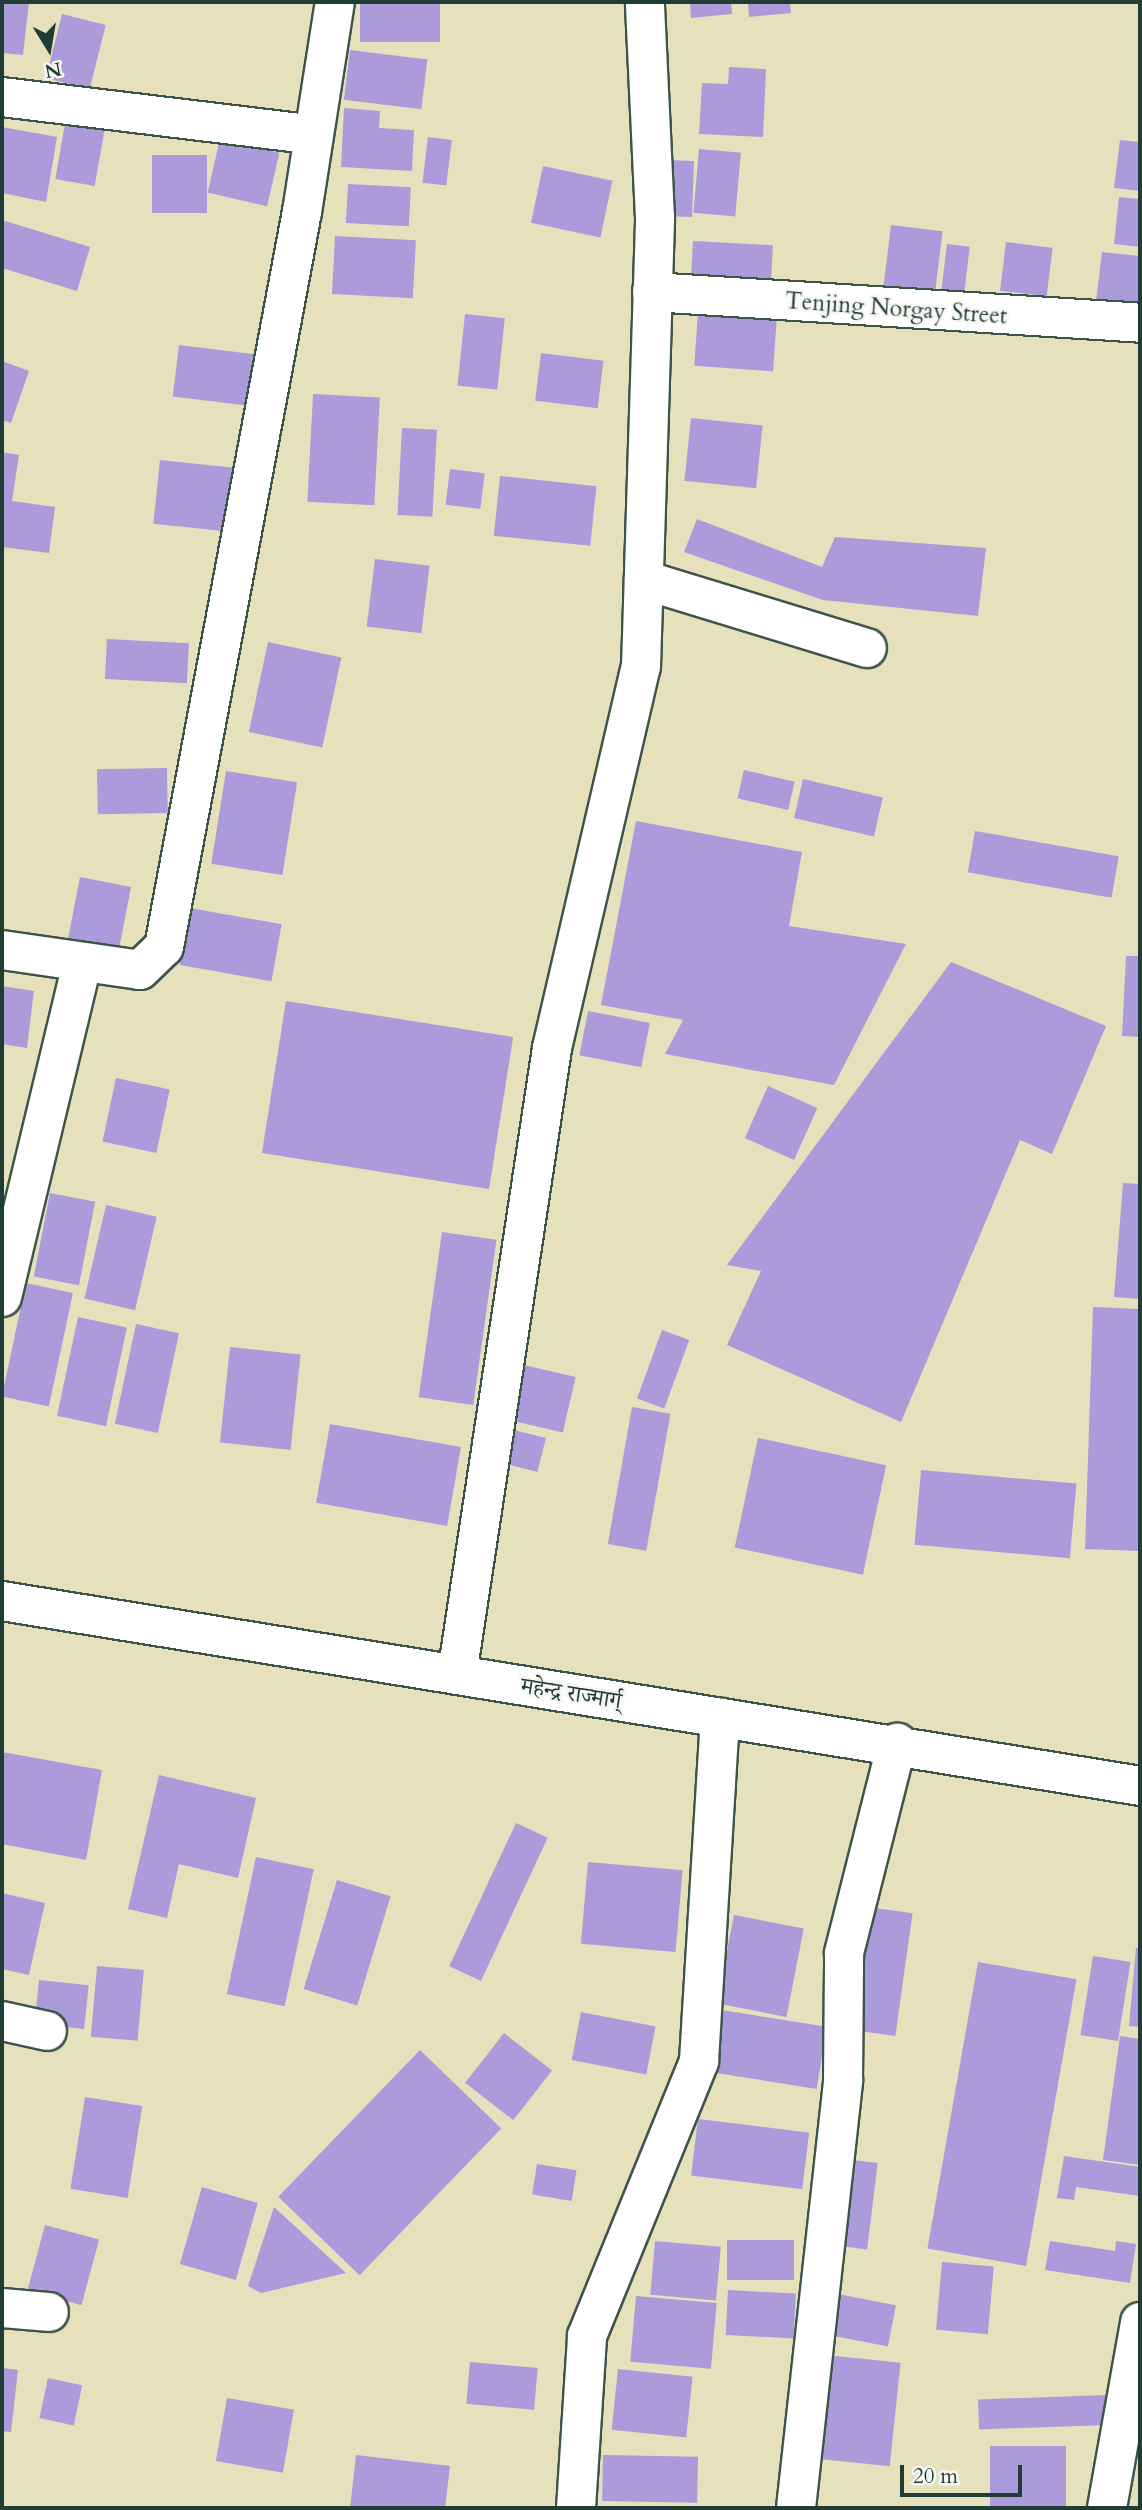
<!DOCTYPE html>
<html>
<head>
<meta charset="utf-8">
<style>
	body { margin:0 }
	#map { position:relative; width:1142px; height:2510px; overflow:hidden; background:#e6e0bc; font-family:Cardo,"Noto Serif Devanagari",serif }
	div>[style] { position:absolute }
	[style*='--x'] { left:calc(var(--x)*1px); top:calc(var(--y)*1px); width:calc(var(--w)*1px); rotate:calc(var(--a)*1deg) }
	.building>* { inset:0; background:#ac9bda; transform-origin:0 0 }
	.roads { filter:drop-shadow(2px 0 #3d5548) drop-shadow(-2px 0 #3d5548) drop-shadow(0 2px #3d5548) drop-shadow(0 -2px #3d5548) }
	.minor>* { height:38px; margin:-19px; padding:0 19px; transform-origin:19px; border-radius:19px; background:#fff }
	.trunk>* { height:38px; margin:-19px; padding:0 19px; transform-origin:19px; border-radius:19px; background:#fff }
	span { translate:-50% -50%; white-space:nowrap; text-align:center; line-height:1.15; -webkit-text-stroke:5px #f6f6f2; paint-order:stroke }
	.street-label { font-size:23px; color:#1f3d34 }
	.frame { position:absolute; inset:0; border:4px solid #1f3d34; pointer-events:none }
	.north { position:absolute; left:14px; top:14px; width:70px; height:70px; -webkit-text-stroke:5px #f6f6f2; paint-order:stroke; rotate:169deg; font-size:19px; font-weight:700; line-height:28px; text-align:center; color:#1f3d34 }
	.north::after { content:''; display:block; margin:auto; width:24px; height:32px; background:#1f3d34; clip-path:polygon(50% 0,100% 100%,50% 72%,0 100%) }
	.scale { position:absolute; left:900px; top:2465px; width:122px; height:32px; box-sizing:border-box; border:4px solid #1f3d34; border-top:0; padding-left:9px; font-size:21px; line-height:24px; white-space:nowrap; color:#1f3d34; -webkit-text-stroke:5px #f6f6f2; paint-order:stroke }
</style>
</head>
<body>
<div id="map">
	<div class="building">
		<i style="clip-path:polygon(2px 2px,29px 2px,23px 55px,2px 53px)"></i>
		<i style="left:360px;top:2px;width:80px;height:40px"></i>
		<i style="clip-path:polygon(690px 2px,731px 2px,732px 14px,691px 18px)"></i>
		<i style="clip-path:polygon(748px 2px,790px 2px,791px 13px,749px 17px)"></i>
		<i style="left:62px;top:14px;width:45px;height:66px;rotate:14deg"></i>
		<i style="left:350px;top:50px;width:78px;height:50px;rotate:7deg"></i>
		<i style="clip-path:polygon(729px 67px,766px 69px,763px 137px,699px 134px,702px 83px,728px 84px)"></i>
		<i style="clip-path:polygon(344px 108px,380px 111px,379px 128px,414px 130px,412px 171px,341px 167px)"></i>
		<i style="left:66px;top:118px;width:40px;height:62px;rotate:10deg"></i>
		<i style="clip-path:polygon(2px 127px,57px 137px,46px 202px,2px 193px)"></i>
		<i style="left:428px;top:137px;width:24px;height:46px;rotate:7deg"></i>
		<i style="left:220px;top:139px;width:61px;height:55px;rotate:13deg"></i>
		<i style="clip-path:polygon(1120px 140px,1140px 142px,1140px 191px,1114px 188px)"></i>
		<i style="left:699px;top:149px;width:42px;height:64px;rotate:5deg"></i>
		<i style="left:152px;top:155px;width:55px;height:58px"></i>
		<i style="left:666px;top:160px;width:28px;height:56px;rotate:2deg"></i>
		<i style="left:543px;top:166px;width:71px;height:58px;rotate:12deg"></i>
		<i style="left:348px;top:184px;width:63px;height:39px;rotate:3deg"></i>
		<i style="clip-path:polygon(1119px 197px,1140px 199px,1140px 247px,1114px 244px)"></i>
		<i style="clip-path:polygon(2px 220px,90px 247px,77px 291px,2px 268px)"></i>
		<i style="left:891px;top:225px;width:52px;height:76px;rotate:7deg"></i>
		<i style="left:335px;top:236px;width:81px;height:58px;rotate:3deg"></i>
		<i style="left:693px;top:241px;width:80px;height:43px;rotate:3deg"></i>
		<i style="left:1006px;top:242px;width:47px;height:49px;rotate:7deg"></i>
		<i style="left:947px;top:244px;width:23px;height:47px;rotate:7deg"></i>
		<i style="clip-path:polygon(1102px 252px,1140px 256px,1140px 308px,1096px 302px)"></i>
		<i style="left:698px;top:312px;width:79px;height:54px;rotate:4deg"></i>
		<i style="left:465px;top:314px;width:40px;height:72px;rotate:6deg"></i>
		<i style="left:179px;top:345px;width:76px;height:52px;rotate:7deg"></i>
		<i style="left:541px;top:353px;width:63px;height:48px;rotate:7deg"></i>
		<i style="clip-path:polygon(2px 361px,29px 371px,11px 423px,2px 420px)"></i>
		<i style="left:313px;top:394px;width:67px;height:108px;rotate:3deg"></i>
		<i style="left:691px;top:418px;width:72px;height:63px;rotate:6deg"></i>
		<i style="left:402px;top:428px;width:35px;height:87px;rotate:3deg"></i>
		<i style="clip-path:polygon(2px 452px,19px 455px,12px 501px,55px 507px,49px 553px,2px 547px)"></i>
		<i style="left:160px;top:460px;width:75px;height:64px;rotate:6deg"></i>
		<i style="left:450px;top:469px;width:35px;height:36px;rotate:7deg"></i>
		<i style="left:500px;top:476px;width:97px;height:60px;rotate:6deg"></i>
		<i style="clip-path:polygon(697px 519px,822px 567px,835px 537px,986px 548px,978px 616px,823px 600px,684px 552px)"></i>
		<i style="left:375px;top:559px;width:55px;height:68px;rotate:7deg"></i>
		<i style="left:107px;top:639px;width:82px;height:40px;rotate:3deg"></i>
		<i style="left:268px;top:642px;width:75px;height:92px;rotate:12deg"></i>
		<i style="left:167px;top:768px;width:45px;height:70px;rotate:89deg"></i>
		<i style="left:744px;top:770px;width:52px;height:29px;rotate:13deg"></i>
		<i style="left:226px;top:771px;width:72px;height:94px;rotate:9deg"></i>
		<i style="left:803px;top:779px;width:82px;height:40px;rotate:13deg"></i>
		<i style="clip-path:polygon(636px 821px,802px 852px,789px 926px,906px 944px,834px 1085px,665px 1054px,683px 1020px,601px 1005px)"></i>
		<i style="left:975px;top:831px;width:146px;height:42px;rotate:10deg"></i>
		<i style="left:80px;top:877px;width:52px;height:73px;rotate:11deg"></i>
		<i style="left:190px;top:908px;width:93px;height:58px;rotate:10deg"></i>
		<i style="clip-path:polygon(1126px 956px,1140px 956px,1140px 1037px,1122px 1036px)"></i>
		<i style="clip-path:polygon(951px 962px,1106px 1026px,1052px 1154px,1020px 1140px,901px 1422px,727px 1345px,761px 1271px,727px 1265px)"></i>
		<i style="clip-path:polygon(2px 986px,34px 991px,27px 1048px,2px 1044px)"></i>
		<i style="left:286px;top:1001px;width:230px;height:154px;rotate:9deg"></i>
		<i style="left:588px;top:1011px;width:63px;height:45px;rotate:11deg"></i>
		<i style="left:116px;top:1078px;width:55px;height:65px;rotate:12deg"></i>
		<i style="left:768px;top:1086px;width:54px;height:57px;rotate:24deg"></i>
		<i style="clip-path:polygon(1123px 1183px,1140px 1184px,1140px 1299px,1114px 1297px)"></i>
		<i style="left:50px;top:1193px;width:46px;height:85px;rotate:11deg"></i>
		<i style="left:106px;top:1205px;width:52px;height:96px;rotate:13deg"></i>
		<i style="left:442px;top:1232px;width:55px;height:167px;rotate:8deg"></i>
		<i style="left:26px;top:1283px;width:48px;height:116px;rotate:12deg"></i>
		<i style="clip-path:polygon(1093px 1307px,1140px 1309px,1140px 1551px,1085px 1549px)"></i>
		<i style="left:78px;top:1317px;width:50px;height:101px;rotate:12deg"></i>
		<i style="left:136px;top:1324px;width:44px;height:102px;rotate:12deg"></i>
		<i style="left:662px;top:1330px;width:29px;height:73px;rotate:20deg"></i>
		<i style="left:230px;top:1347px;width:71px;height:96px;rotate:6deg"></i>
		<i style="left:524px;top:1365px;width:53px;height:57px;rotate:13deg"></i>
		<i style="left:632px;top:1407px;width:39px;height:139px;rotate:10deg"></i>
		<i style="left:330px;top:1424px;width:133px;height:80px;rotate:10deg"></i>
		<i style="left:510px;top:1429px;width:37px;height:35px;rotate:14deg"></i>
		<i style="left:758px;top:1438px;width:131px;height:112px;rotate:12deg"></i>
		<i style="left:921px;top:1470px;width:156px;height:75px;rotate:5deg"></i>
		<i style="clip-path:polygon(2px 1752px,102px 1770px,86px 1860px,2px 1844px)"></i>
		<i style="clip-path:polygon(159px 1775px,256px 1798px,238px 1878px,179px 1864px,167px 1918px,128px 1909px)"></i>
		<i style="left:516px;top:1823px;width:35px;height:158px;rotate:25deg"></i>
		<i style="left:256px;top:1857px;width:59px;height:140px;rotate:12deg"></i>
		<i style="left:588px;top:1862px;width:95px;height:82px;rotate:5deg"></i>
		<i style="left:337px;top:1880px;width:56px;height:114px;rotate:17deg"></i>
		<i style="clip-path:polygon(2px 1893px,45px 1903px,29px 1975px,2px 1969px)"></i>
		<i style="left:868px;top:1907px;width:45px;height:124px;rotate:8deg"></i>
		<i style="left:734px;top:1915px;width:71px;height:90px;rotate:11deg"></i>
		<i style="clip-path:polygon(1136px 1948px,1140px 1948px,1140px 2027px,1129px 2026px)"></i>
		<i style="left:1093px;top:1956px;width:38px;height:80px;rotate:9deg"></i>
		<i style="left:978px;top:1962px;width:100px;height:291px;rotate:10deg"></i>
		<i style="left:97px;top:1966px;width:47px;height:71px;rotate:5deg"></i>
		<i style="left:39px;top:1980px;width:50px;height:44px;rotate:6deg"></i>
		<i style="left:715px;top:2009px;width:113px;height:63px;rotate:9deg"></i>
		<i style="left:581px;top:2012px;width:76px;height:49px;rotate:11deg"></i>
		<i style="left:504px;top:2033px;width:61px;height:63px;rotate:38deg"></i>
		<i style="clip-path:polygon(1120px 2036px,1140px 2039px,1140px 2165px,1103px 2160px)"></i>
		<i style="left:420px;top:2050px;width:113px;height:204px;rotate:44deg"></i>
		<i style="left:85px;top:2097px;width:58px;height:93px;rotate:9deg"></i>
		<i style="left:698px;top:2119px;width:112px;height:57px;rotate:7deg"></i>
		<i style="clip-path:polygon(1064px 2156px,1140px 2167px,1140px 2196px,1076px 2187px,1074px 2200px,1057px 2198px)"></i>
		<i style="left:836px;top:2158px;width:42px;height:87px;rotate:7deg"></i>
		<i style="left:537px;top:2164px;width:40px;height:31px;rotate:9deg"></i>
		<i style="left:202px;top:2187px;width:58px;height:80px;rotate:16deg"></i>
		<i style="clip-path:polygon(274px 2207px,346px 2273px,261px 2293px,248px 2286px)"></i>
		<i style="left:45px;top:2225px;width:56px;height:68px;rotate:15deg"></i>
		<i style="left:727px;top:2240px;width:67px;height:40px"></i>
		<i style="left:655px;top:2241px;width:66px;height:54px;rotate:5deg"></i>
		<i style="clip-path:polygon(1050px 2241px,1115px 2251px,1116px 2241px,1136px 2244px,1130px 2283px,1045px 2270px)"></i>
		<i style="left:942px;top:2262px;width:52px;height:68px;rotate:5deg"></i>
		<i style="left:728px;top:2290px;width:68px;height:45px;rotate:3deg"></i>
		<i style="left:838px;top:2294px;width:59px;height:42px;rotate:11deg"></i>
		<i style="left:636px;top:2296px;width:81px;height:66px;rotate:5deg"></i>
		<i style="left:826px;top:2355px;width:75px;height:104px;rotate:6deg"></i>
		<i style="left:470px;top:2362px;width:68px;height:42px;rotate:5deg"></i>
		<i style="clip-path:polygon(2px 2368px,18px 2370px,11px 2432px,2px 2431px)"></i>
		<i style="left:618px;top:2369px;width:75px;height:61px;rotate:6deg"></i>
		<i style="left:48px;top:2378px;width:35px;height:41px;rotate:12deg"></i>
		<i style="left:1106px;top:2395px;width:30px;height:128px;rotate:88deg"></i>
		<i style="left:227px;top:2398px;width:68px;height:64px;rotate:10deg"></i>
		<i style="left:990px;top:2446px;width:76px;height:62px"></i>
		<i style="clip-path:polygon(356px 2455px,450px 2466px,445px 2508px,350px 2508px)"></i>
		<i style="left:603px;top:2455px;width:95px;height:46px;rotate:1deg"></i>
	</div>
	<div class="roads">
		<div class="minor">
			<i style="--x:2;--y:97;--w:314;--a:6.9"></i>
			<i style="--x:652;--y:292;--w:489;--a:3.6"></i>
			<i style="--x:644;--y:580;--w:233;--a:17"></i>
			<i style="--x:2;--y:950;--w:139;--a:8.2"></i>
			<i style="--x:140;--y:970;--w:33;--a:-44"></i>
			<i style="--x:164;--y:947;--w:748;--a:-79.37"></i>
			<i style="--x:302;--y:212;--w:213;--a:-81.1"></i>
			<i style="--x:2;--y:1297;--w:342;--a:-76.5"></i>
			<i style="--x:457;--y:1675;--w:634;--a:-81.38"></i>
			<i style="--x:552;--y:1048;--w:391;--a:-76.9"></i>
			<i style="--x:641;--y:667;--w:449;--a:-88.2"></i>
			<i style="--x:655;--y:218;--w:216;--a:-92.7"></i>
			<i style="--x:2;--y:2021;--w:46;--a:12.5"></i>
			<i style="--x:2;--y:2308;--w:47;--a:4.9"></i>
			<i style="--x:576;--y:2508;--w:172;--a:-86.3"></i>
			<i style="--x:587;--y:2336;--w:297;--a:-67.8"></i>
			<i style="--x:699;--y:2061;--w:344;--a:-86.5"></i>
			<i style="--x:796;--y:2508;--w:431;--a:-83.7"></i>
			<i style="--x:843;--y:2080;--w:127;--a:-89.5"></i>
			<i style="--x:844;--y:1953;--w:217;--a:-75.8"></i>
			<i style="--x:1107;--y:2508;--w:189;--a:-79.9"></i>
		</div>
		<div class="trunk">
			<i style="--x:2;--y:1601;--w:1153;--a:9.23"></i>
		</div>
	</div>
	<div class="street-label">
		<span style="left:896px;top:309px;rotate:4deg">Tenjing Norgay Street</span>
		<span style="left:571px;top:1694px;rotate:9deg">महेन्द्र राज्मार्ग्</span>
	</div>
	<div class="frame"></div>
	<div class="north">N</div>
	<div class="scale">20 m</div>
</div>
</body>
</html>
